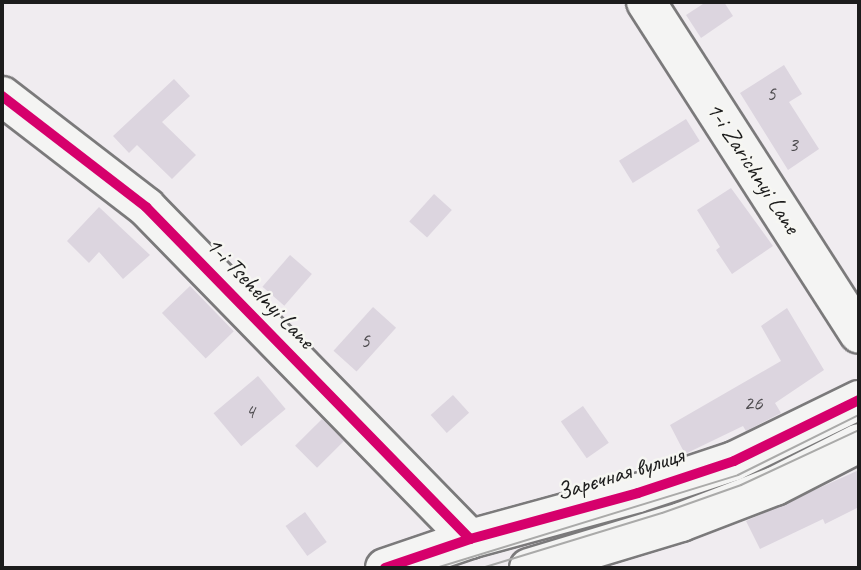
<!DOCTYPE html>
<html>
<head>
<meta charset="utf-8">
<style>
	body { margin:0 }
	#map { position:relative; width:861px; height:570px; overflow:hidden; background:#f0ecf0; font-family:Caveat,sans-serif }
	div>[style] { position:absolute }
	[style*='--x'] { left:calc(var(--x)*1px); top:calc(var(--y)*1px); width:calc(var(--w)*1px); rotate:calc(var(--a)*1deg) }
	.building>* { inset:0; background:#dcd5df; transform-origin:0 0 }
	.roads { filter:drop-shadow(2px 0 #7b7a7b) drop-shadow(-2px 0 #7b7a7b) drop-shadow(0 2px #7b7a7b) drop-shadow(0 -2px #7b7a7b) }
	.minor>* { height:38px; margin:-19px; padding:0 19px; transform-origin:19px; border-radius:19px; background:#f4f4f3 }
	.tram>* { height:2px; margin:-1px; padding:0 1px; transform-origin:1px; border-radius:1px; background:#aaaaa9 }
	.cycleway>* { height:10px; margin:-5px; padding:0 5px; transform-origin:5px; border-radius:5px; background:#d6006c }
	span { translate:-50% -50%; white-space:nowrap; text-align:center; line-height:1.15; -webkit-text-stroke:5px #f6f6f2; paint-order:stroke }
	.number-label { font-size:21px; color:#4e4c4f }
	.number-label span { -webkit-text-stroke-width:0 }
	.street-label { font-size:24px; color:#1c1c1c }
	.frame { position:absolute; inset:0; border:4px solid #1c1c1c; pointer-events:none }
</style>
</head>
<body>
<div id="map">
	<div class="building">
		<i style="clip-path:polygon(706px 2px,724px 2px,733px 16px,701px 38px,686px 15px)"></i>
		<i style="clip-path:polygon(784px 65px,802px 94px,789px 102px,819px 149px,788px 170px,740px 93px)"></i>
		<i style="clip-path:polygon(174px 79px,190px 96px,162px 122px,196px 155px,172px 179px,137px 145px,129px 153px,113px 136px)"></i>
		<i style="left:686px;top:119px;width:26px;height:79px;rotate:58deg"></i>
		<i style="clip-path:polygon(731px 188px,773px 246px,732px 274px,716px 250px,720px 247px,697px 210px)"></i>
		<i style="left:434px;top:194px;width:24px;height:37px;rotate:42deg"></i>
		<i style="clip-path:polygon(99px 207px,150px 255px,123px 279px,99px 252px,89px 263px,67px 241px)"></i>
		<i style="left:290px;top:255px;width:29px;height:42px;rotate:41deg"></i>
		<i style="left:190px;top:286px;width:63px;height:39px;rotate:46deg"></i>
		<i style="left:373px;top:307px;width:31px;height:59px;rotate:42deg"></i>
		<i style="clip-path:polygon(787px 308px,824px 370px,775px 403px,781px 413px,746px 431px,743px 426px,685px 454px,670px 425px,781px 361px,761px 326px)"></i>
		<i style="left:258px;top:376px;width:43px;height:58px;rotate:50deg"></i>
		<i style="left:453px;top:395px;width:24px;height:30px;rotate:48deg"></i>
		<i style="left:583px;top:406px;width:45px;height:27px;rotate:55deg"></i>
		<i style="left:322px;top:419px;width:31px;height:38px;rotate:45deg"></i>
		<i style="clip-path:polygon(859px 470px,859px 507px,825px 524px,823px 519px,760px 549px,746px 521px)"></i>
		<i style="left:305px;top:512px;width:37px;height:24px;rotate:54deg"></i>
	</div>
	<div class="roads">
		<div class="minor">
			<i style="--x:646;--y:2;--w:394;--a:57.3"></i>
			<i style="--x:2;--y:96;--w:182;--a:37.6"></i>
			<i style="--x:146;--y:207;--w:464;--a:45.7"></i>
			<i style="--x:385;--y:568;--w:90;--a:-18.8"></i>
			<i style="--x:470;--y:539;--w:174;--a:-15.3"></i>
			<i style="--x:638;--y:493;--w:101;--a:-18.4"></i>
			<i style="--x:734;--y:461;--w:139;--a:-26"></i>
			<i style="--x:529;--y:568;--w:159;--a:-16.8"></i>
			<i style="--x:681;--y:522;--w:101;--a:-21"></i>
			<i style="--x:775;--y:486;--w:94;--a:-27.1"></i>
		</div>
	</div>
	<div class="tram">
		<i style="--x:436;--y:568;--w:316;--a:-17.1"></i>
		<i style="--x:738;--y:475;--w:135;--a:-26.4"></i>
		<i style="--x:482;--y:568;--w:188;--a:-17"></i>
		<i style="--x:662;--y:513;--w:84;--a:-19.5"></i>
		<i style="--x:741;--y:485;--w:130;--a:-25"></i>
	</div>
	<div class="cycleway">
		<i style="--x:2;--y:96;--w:182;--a:37.6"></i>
		<i style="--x:146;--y:207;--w:464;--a:45.7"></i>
		<i style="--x:385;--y:568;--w:90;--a:-18.8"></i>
		<i style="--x:470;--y:539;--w:174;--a:-15.3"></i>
		<i style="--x:638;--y:493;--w:101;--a:-18.4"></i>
		<i style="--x:734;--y:461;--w:139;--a:-26"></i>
	</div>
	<div class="number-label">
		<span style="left:771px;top:93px">5</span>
		<span style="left:793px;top:144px">3</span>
		<span style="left:365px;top:340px">5</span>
		<span style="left:753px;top:403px">26</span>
		<span style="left:250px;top:411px">4</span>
	</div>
	<div class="street-label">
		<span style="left:753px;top:168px;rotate:57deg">1-i Zarichnyi Lane</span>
		<span style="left:260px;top:293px;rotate:46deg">1-i Tsehelnyi Lane</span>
		<span style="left:620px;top:474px;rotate:-17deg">Зарєчная вулиця</span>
	</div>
	<div class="frame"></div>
</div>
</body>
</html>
